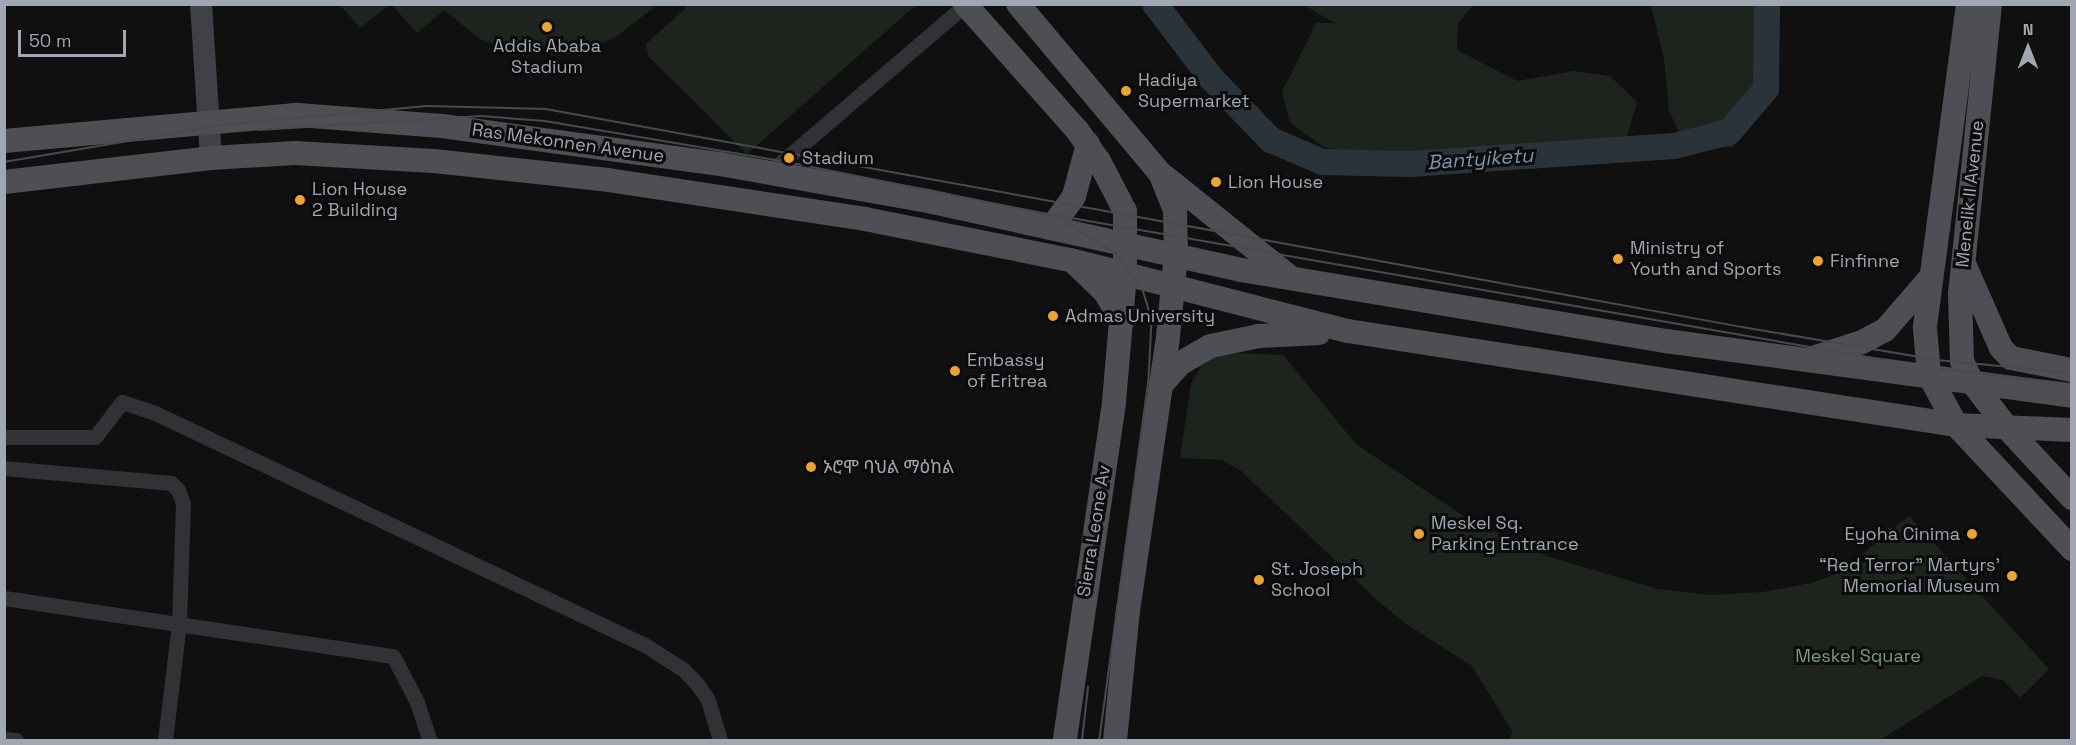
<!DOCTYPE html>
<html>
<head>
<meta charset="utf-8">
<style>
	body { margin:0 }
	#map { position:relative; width:2076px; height:745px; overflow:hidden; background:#101011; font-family:"Space Grotesk","Noto Sans Ethiopic",sans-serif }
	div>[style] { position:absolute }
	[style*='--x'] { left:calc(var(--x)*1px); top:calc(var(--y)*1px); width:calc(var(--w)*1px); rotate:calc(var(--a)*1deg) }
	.green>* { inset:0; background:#1c241d }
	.river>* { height:26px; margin:-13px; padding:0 13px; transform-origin:13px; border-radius:13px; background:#2a3339 }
	.minor>* { height:15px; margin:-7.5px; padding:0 7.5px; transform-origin:7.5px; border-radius:7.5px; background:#313236 }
	.secondary>* { height:22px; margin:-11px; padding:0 11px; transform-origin:11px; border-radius:11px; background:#3f4146 }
	.primary>* { height:24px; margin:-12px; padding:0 12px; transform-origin:12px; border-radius:12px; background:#4d4f55 }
	.tram>* { height:1.5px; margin:-0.75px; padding:0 0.75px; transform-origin:0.75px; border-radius:0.75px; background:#484a4f }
	.dots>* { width:16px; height:16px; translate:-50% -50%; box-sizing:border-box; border:3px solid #0b0b0c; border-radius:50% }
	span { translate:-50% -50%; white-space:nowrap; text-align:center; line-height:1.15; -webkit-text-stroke:6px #0b0b0c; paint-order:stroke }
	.poi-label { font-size:18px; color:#a1a7b2 }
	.left { translate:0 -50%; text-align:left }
	.right { translate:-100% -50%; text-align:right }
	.street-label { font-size:18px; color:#a1a7b2 }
	.park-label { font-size:18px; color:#789d79 }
	.water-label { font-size:20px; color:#7897ad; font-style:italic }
	.frame { position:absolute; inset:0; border:6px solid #a1a7b2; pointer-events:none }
	.north { position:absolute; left:1998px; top:18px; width:60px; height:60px; -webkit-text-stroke:4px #0b0b0c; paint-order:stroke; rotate:0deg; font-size:16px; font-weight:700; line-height:24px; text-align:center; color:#a1a7b2 }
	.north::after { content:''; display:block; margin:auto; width:21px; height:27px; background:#a1a7b2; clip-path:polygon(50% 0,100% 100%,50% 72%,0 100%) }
	.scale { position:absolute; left:18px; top:30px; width:108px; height:27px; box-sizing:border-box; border:3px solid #a1a7b2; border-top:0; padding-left:8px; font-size:18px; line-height:21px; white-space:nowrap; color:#a1a7b2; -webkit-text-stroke:4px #0b0b0c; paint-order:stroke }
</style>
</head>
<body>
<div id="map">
	<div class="green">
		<i style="clip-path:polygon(340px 5px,389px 5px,360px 28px)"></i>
		<i style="clip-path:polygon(392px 5px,657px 5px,617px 36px,595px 47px,559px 56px,508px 50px,480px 39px,444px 10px,417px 33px)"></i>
		<i style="clip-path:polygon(689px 5px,689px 4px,916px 5px,747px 154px,648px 56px,646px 44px)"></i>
		<i style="clip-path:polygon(1473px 5px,1458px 24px,1457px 50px,1517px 81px,1574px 71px,1610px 76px,1637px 102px,1625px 143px,1580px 147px,1514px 160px,1386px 155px,1325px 148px,1290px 123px,1282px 92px,1316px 23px,1335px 23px,1303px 5px)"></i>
		<i style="clip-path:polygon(1651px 5px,1773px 5px,1753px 122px,1733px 147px,1686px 149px,1669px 110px,1664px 59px)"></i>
		<i style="clip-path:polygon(1226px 353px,1283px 355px,1356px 444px,1465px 517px,1546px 556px,1658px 589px,1711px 595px,1763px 592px,1811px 583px,1839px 573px,1909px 516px,2049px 669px,2020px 698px,2003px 680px,1982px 676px,1880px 740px,1510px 740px,1512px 731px,1472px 666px,1406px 624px,1377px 600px,1240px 470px,1222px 460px,1180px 458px,1191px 384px,1203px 362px)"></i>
	</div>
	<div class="river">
		<i style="--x:1155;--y:4;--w:94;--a:52.8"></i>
		<i style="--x:1212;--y:79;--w:85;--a:46"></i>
		<i style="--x:1271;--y:140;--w:56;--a:23.3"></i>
		<i style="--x:1322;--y:162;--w:88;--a:1.3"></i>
		<i style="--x:1410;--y:164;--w:265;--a:-3.9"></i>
		<i style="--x:1674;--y:146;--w:57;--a:-14.3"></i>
		<i style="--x:1729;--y:132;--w:57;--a:-49.3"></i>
		<i style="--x:1766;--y:89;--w:85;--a:-89.3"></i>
	</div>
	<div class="minor">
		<i style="--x:769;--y:173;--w:260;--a:-40.6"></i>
		<i style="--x:4;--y:437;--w:91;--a:0"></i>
		<i style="--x:95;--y:437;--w:44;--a:-52.4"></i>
		<i style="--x:122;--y:402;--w:35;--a:18"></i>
		<i style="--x:155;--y:413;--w:542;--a:25.34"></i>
		<i style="--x:645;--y:645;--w:46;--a:32.7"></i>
		<i style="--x:684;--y:670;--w:19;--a:47"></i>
		<i style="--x:697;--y:684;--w:19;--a:55"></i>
		<i style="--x:708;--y:700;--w:42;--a:73.3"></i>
		<i style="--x:4;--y:468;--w:168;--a:5.1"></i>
		<i style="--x:171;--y:483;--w:10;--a:45"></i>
		<i style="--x:178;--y:490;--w:14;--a:69"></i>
		<i style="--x:183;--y:503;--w:120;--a:91.9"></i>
		<i style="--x:179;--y:623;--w:118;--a:96.8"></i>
		<i style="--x:4;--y:598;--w:393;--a:8.5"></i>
		<i style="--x:393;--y:656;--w:52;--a:62.4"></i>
		<i style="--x:417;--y:702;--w:40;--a:72"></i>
		<i style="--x:4;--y:739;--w:12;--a:5"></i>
	</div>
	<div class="secondary">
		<i style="--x:201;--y:4;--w:154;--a:86.3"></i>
	</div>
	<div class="primary">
		<i style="--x:965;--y:4;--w:169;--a:48.4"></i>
		<i style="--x:1077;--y:130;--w:38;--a:55"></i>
		<i style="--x:1099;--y:161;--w:56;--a:62.5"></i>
		<i style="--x:1125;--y:211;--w:63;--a:90"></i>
		<i style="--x:1125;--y:274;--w:129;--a:94.9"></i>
		<i style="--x:1114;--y:403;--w:341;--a:98.3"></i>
		<i style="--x:1018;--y:4;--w:221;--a:50"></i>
		<i style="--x:1160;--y:173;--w:40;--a:68"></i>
		<i style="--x:1175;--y:210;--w:45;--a:88.7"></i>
		<i style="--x:1176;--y:255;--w:82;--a:95.6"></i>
		<i style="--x:1168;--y:337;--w:276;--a:98.3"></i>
		<i style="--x:1128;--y:610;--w:131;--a:95.7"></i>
		<i style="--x:1968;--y:4;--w:327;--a:97.6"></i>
		<i style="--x:1925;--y:328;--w:47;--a:85.1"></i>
		<i style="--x:1929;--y:375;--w:57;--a:61.6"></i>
		<i style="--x:1956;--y:425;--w:170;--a:46.9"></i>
		<i style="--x:1990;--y:4;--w:292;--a:95.9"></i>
		<i style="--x:1960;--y:294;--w:67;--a:88.3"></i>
		<i style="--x:1962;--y:361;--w:23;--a:65"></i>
		<i style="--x:1972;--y:382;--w:58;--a:52.7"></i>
		<i style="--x:2007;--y:428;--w:96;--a:47.1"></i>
		<i style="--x:4;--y:141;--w:295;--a:-5.1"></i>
		<i style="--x:298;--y:115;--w:144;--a:4.4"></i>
		<i style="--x:442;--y:126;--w:281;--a:7.8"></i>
		<i style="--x:720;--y:164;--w:211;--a:10.1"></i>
		<i style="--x:928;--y:201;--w:321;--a:12.4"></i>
		<i style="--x:1241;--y:270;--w:431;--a:9.5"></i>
		<i style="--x:1666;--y:341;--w:410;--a:7.7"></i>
		<i style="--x:1164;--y:176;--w:160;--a:38.7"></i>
		<i style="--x:4;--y:182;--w:208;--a:-6.6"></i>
		<i style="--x:211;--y:158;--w:84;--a:-3.4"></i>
		<i style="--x:295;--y:153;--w:139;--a:3.3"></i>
		<i style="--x:434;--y:161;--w:175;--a:6.2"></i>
		<i style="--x:608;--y:180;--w:260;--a:8.6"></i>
		<i style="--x:865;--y:219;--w:210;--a:11.3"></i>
		<i style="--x:1071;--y:260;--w:286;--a:14.4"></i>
		<i style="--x:1348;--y:331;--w:615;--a:8.79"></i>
		<i style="--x:1956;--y:425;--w:116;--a:2.5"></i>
		<i style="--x:1051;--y:228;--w:39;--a:-54"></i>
		<i style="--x:1074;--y:196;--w:54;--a:-74.9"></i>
		<i style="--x:1076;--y:264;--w:40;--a:44"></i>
		<i style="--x:1105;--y:292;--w:34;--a:60"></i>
		<i style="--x:1965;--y:266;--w:90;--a:66.3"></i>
		<i style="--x:2001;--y:348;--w:14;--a:45"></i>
		<i style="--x:2011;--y:358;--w:62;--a:11.1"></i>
		<i style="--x:1813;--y:358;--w:52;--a:-18.1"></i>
		<i style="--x:1862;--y:342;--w:26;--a:-28"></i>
		<i style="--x:1885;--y:330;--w:70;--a:-49"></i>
		<i style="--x:1161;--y:385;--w:30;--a:-48"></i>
		<i style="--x:1181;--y:363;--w:34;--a:-30"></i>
		<i style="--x:1211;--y:346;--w:49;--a:-11.8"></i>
		<i style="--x:1259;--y:336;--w:60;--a:-2.9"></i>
	</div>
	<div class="tram">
		<i style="--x:259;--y:130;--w:222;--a:-3.6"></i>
		<i style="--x:481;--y:116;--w:64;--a:4.5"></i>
		<i style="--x:545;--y:121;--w:245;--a:9.6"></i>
		<i style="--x:787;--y:162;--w:255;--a:11.3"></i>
		<i style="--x:1037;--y:212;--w:860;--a:9.91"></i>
		<i style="--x:4;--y:162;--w:228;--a:-9.6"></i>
		<i style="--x:229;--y:124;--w:198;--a:-5.2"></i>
		<i style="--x:426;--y:106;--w:120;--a:1.4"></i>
		<i style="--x:546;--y:109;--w:1216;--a:10.33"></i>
		<i style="--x:1742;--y:327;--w:198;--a:9.6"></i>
		<i style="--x:1937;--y:360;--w:136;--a:5.5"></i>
		<i style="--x:1066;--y:222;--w:59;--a:31.8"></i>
		<i style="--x:1116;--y:253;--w:46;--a:53.9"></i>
		<i style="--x:1143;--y:290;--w:30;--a:73"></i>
		<i style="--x:1152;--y:319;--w:61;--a:92.8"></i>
		<i style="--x:1149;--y:380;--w:363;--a:97.8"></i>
		<i style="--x:1941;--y:369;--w:132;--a:6.5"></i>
		<i style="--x:1082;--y:740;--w:53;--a:-83.5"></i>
	</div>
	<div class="dots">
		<i style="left:547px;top:27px;background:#eda42c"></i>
		<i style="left:1126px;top:91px;background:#eda42c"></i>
		<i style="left:789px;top:158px;background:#eda42c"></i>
		<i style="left:1216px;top:182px;background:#eda42c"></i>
		<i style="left:300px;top:200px;background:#eda42c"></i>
		<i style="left:1618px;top:259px;background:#eda42c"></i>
		<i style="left:1818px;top:261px;background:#eda42c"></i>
		<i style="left:1053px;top:316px;background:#eda42c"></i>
		<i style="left:955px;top:371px;background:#eda42c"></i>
		<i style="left:811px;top:467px;background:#eda42c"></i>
		<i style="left:1419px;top:534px;background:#eda42c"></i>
		<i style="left:1972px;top:534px;background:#eda42c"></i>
		<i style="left:2012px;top:576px;background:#eda42c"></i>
		<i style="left:1259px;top:580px;background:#eda42c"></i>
	</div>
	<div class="poi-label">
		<span style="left:547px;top:57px">Addis Ababa<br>Stadium</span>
		<span class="left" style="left:1138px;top:91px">Hadiya<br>Supermarket</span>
		<span class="left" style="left:802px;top:158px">Stadium</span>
		<span class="left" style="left:1228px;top:182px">Lion House</span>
		<span class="left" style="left:312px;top:200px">Lion House<br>2 Building</span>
		<span class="left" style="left:1630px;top:259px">Ministry of<br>Youth and Sports</span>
		<span class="left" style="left:1830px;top:261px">Finfinne</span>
		<span class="left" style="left:1065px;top:316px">Admas University</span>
		<span class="left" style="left:967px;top:371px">Embassy<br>of Eritrea</span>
		<span class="left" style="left:823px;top:467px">ኦሮሞ ባህል ማዕከል</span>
		<span class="left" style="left:1431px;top:534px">Meskel Sq.<br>Parking Entrance</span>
		<span class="right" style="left:1960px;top:534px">Eyoha Cinima</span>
		<span class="right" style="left:2000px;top:576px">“Red Terror” Martyrs’<br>Memorial Museum</span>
		<span class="left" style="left:1271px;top:580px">St. Joseph<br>School</span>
	</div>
	<div class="street-label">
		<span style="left:568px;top:143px;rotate:8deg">Ras Mekonnen Avenue</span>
		<span style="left:1970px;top:194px;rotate:-84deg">Menelik II Avenue</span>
		<span style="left:1094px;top:531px;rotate:-81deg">Sierra Leone Av</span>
	</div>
	<div class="park-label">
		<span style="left:1858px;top:656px">Meskel Square</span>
	</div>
	<div class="water-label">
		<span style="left:1480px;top:159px;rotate:-4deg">Bantyiketu</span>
	</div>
	<div class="frame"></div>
	<div class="north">N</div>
	<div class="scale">50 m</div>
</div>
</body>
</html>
